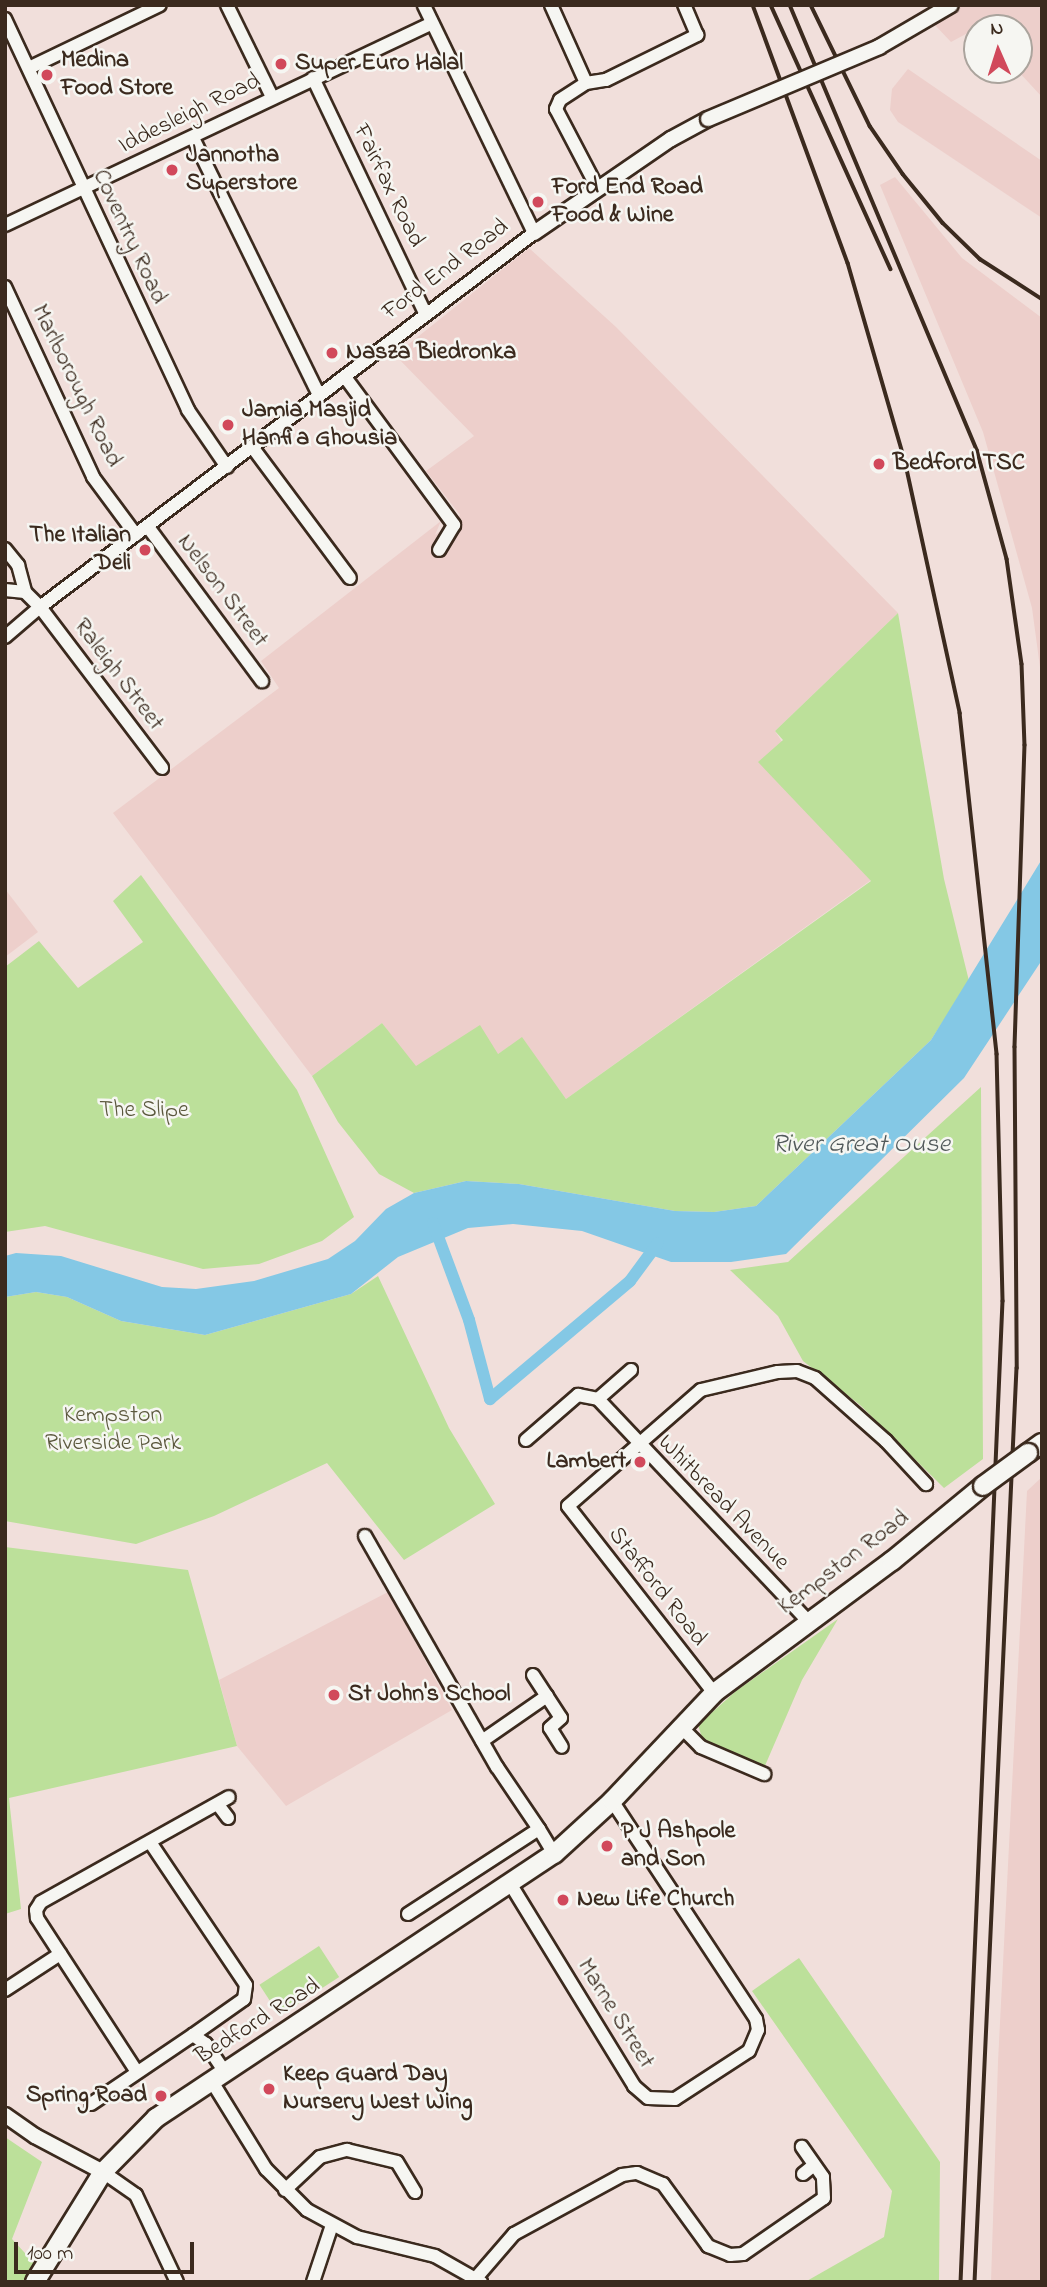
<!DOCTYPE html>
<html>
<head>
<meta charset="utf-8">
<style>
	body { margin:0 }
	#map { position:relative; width:1047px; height:2287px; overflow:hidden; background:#f1dfdb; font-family:"Indie Flower",sans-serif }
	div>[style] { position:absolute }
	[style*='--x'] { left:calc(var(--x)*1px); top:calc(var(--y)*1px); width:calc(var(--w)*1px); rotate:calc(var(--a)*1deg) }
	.built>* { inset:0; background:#edcfcb }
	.green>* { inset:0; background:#bce09a; transform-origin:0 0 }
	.water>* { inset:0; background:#84c8e5 }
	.canal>* { height:12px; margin:-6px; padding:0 6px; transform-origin:6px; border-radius:6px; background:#84c8e5 }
	.roads { filter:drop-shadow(2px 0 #3b2a1e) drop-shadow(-2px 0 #3b2a1e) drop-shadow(0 2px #3b2a1e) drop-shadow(0 -2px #3b2a1e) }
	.minor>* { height:12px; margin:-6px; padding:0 6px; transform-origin:6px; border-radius:6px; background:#f6f6f2 }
	.tertiary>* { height:14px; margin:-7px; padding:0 7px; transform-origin:7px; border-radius:7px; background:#f6f6f2 }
	.secondary>* { height:18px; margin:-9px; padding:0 9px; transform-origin:9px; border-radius:9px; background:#f6f6f2 }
	.rail>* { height:3.5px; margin:-1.75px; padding:0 1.75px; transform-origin:1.75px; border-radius:1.75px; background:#3b2a1e }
	.bridges { filter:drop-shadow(2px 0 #3b2a1e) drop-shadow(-2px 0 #3b2a1e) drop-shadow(0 2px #3b2a1e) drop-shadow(0 -2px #3b2a1e) }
	.tertiary-bridge>* { height:14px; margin:-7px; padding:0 7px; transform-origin:7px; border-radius:7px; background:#f6f6f2 }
	.secondary-bridge>* { height:18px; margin:-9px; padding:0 9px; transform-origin:9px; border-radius:9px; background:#f6f6f2 }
	.dots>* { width:19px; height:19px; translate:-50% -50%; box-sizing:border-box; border:4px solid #f6f6f2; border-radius:50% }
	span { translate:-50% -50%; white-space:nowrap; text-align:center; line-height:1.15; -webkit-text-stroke:5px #f6f6f2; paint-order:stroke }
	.poi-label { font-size:24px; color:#3b2a1e; font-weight:700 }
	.left { translate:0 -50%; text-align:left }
	.right { translate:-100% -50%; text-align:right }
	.street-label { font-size:24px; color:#3b2a1e }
	.park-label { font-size:24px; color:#5b583d }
	.water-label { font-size:26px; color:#51595a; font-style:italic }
	.frame { position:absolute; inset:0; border:7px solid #3b2a1e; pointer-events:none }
	.north { position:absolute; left:963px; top:14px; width:70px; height:70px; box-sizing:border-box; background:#f6f6f2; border:2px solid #aba49d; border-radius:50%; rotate:357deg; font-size:19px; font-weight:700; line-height:28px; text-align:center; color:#3b2a1e }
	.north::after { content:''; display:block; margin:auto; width:24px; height:32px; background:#d1495b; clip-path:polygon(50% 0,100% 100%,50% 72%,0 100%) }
	.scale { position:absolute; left:14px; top:2242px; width:180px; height:32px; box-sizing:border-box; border:4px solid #3b2a1e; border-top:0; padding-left:9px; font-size:21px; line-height:24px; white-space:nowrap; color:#3b2a1e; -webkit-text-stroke:5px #f6f6f2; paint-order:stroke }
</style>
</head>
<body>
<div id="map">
	<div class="built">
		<i style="clip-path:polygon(961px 5px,1042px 5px,1042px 97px,1017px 70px,1019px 28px,977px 28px,951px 42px,932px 22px)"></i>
		<i style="clip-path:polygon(908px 69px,1042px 161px,1042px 218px,898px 122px,890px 110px,892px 89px)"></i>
		<i style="clip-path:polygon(895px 177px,962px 258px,1042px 318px,1042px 682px,1032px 608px,983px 432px,880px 185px)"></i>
		<i style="clip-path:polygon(529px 248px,616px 327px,898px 613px,775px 731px,871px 880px,566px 1099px,522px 1038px,498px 1054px,415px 1067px,382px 1023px,312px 1076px,113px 813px,279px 688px,261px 661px,441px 521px,435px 535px,460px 515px,426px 471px,474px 436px,395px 355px)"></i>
		<i style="clip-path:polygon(5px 889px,38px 932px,5px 957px)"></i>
		<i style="clip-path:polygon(1042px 1477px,1042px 2282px,991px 2282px,998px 2062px,1027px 1491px)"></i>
		<i style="clip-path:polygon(388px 1592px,452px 1710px,286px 1806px,237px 1746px,219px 1680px)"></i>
	</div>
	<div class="green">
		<i style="clip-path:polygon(898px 613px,944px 879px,969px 981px,931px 1040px,756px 1206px,714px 1212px,675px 1211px,519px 1184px,466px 1181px,414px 1193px,379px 1174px,338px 1122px,312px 1076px,382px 1023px,416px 1066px,480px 1025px,498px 1054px,522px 1037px,566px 1099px,871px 881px,758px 762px,783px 740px,775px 731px)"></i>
		<i style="clip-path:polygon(141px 875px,297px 1090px,354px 1217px,322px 1241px,259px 1264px,203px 1269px,45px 1226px,5px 1232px,5px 967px,39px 941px,78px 988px,143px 942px,113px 901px)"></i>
		<i style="clip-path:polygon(981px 1087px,983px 1459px,944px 1488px,860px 1405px,803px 1361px,778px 1316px,730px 1270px,788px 1262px)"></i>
		<i style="clip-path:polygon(378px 1276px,449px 1428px,495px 1504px,404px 1560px,327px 1463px,214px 1516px,136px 1544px,5px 1521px,5px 1297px,36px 1292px,67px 1297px,121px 1321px,205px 1335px,351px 1294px)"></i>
		<i style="clip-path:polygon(5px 1547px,188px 1570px,237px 1746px,9px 1798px,21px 1909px,5px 1914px)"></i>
		<i style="clip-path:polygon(838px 1619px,802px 1680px,764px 1768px,703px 1741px,698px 1725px,736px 1691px)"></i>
		<i style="left:319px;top:1946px;width:37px;height:71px;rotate:57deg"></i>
		<i style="clip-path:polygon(799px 1958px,940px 2162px,939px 2281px,805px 2282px,884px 2237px,892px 2191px,752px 1991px)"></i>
		<i style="clip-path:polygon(5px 2137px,42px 2162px,12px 2239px,36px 2265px,24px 2282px,5px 2282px)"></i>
	</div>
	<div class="water">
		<i style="clip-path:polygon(1042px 859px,1042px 960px,964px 1078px,786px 1254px,731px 1262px,671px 1262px,582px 1231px,513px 1224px,468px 1228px,398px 1257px,351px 1294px,205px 1335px,121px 1321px,67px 1297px,36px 1292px,5px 1297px,5px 1256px,16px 1253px,61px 1256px,162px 1287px,196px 1289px,254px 1281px,328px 1259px,355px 1241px,386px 1209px,414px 1193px,466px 1181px,519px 1184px,675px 1211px,714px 1212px,756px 1206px,931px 1040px)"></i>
	</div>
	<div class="canal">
		<i style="--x:433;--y:1223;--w:103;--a:69.6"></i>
		<i style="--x:469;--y:1320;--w:82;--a:75.1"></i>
		<i style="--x:490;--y:1399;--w:183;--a:-40.1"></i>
		<i style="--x:630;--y:1281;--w:47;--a:-53.6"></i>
	</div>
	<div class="roads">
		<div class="minor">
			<i style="--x:227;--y:5;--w:102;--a:63.9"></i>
			<i style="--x:551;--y:5;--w:85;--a:65.8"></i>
			<i style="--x:586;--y:83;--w:31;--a:147"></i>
			<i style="--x:560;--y:100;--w:10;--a:114"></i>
			<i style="--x:556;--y:109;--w:90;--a:62.3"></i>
			<i style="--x:5;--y:19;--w:432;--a:64.9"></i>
			<i style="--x:188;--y:410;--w:69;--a:55.6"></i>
			<i style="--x:29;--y:68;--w:145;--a:-25.7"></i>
			<i style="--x:313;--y:78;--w:260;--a:64.5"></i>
			<i style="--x:586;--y:83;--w:20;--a:-9"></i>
			<i style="--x:606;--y:80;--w:102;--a:-26.3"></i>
			<i style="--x:697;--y:35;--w:33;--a:-113"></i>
			<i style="--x:193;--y:138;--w:286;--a:63.9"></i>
			<i style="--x:5;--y:225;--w:472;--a:-25.3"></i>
			<i style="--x:5;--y:287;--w:209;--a:65.1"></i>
			<i style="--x:93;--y:477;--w:72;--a:53.4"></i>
			<i style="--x:345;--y:377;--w:184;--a:53.6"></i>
			<i style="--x:454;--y:525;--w:29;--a:121"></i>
			<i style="--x:253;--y:448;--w:162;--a:53.3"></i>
			<i style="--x:148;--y:527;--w:192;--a:53.5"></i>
			<i style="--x:5;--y:549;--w:21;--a:51"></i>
			<i style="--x:18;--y:565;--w:28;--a:75"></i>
			<i style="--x:5;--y:590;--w:20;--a:6"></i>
			<i style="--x:25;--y:592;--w:21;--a:45"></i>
			<i style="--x:40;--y:607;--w:620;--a:-37.13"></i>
			<i style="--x:534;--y:233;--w:253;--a:-115.8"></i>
			<i style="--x:5;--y:637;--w:46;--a:-40.6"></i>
			<i style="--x:40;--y:607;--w:202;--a:52.8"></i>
			<i style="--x:598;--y:1399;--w:44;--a:-41.3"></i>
			<i style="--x:526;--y:1440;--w:69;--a:-40.9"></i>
			<i style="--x:578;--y:1395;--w:20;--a:11"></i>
			<i style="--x:598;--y:1399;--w:306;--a:46.6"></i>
			<i style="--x:365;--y:1536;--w:266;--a:60.3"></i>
			<i style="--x:497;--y:1767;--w:75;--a:55.9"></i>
			<i style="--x:533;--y:1675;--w:51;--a:56.9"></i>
			<i style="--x:561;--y:1718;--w:15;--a:138"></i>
			<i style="--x:550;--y:1728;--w:22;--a:58"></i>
			<i style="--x:714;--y:1693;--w:237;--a:-128"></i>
			<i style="--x:568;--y:1506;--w:176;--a:-41.1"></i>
			<i style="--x:701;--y:1390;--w:79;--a:-13.2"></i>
			<i style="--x:778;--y:1372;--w:19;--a:-3"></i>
			<i style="--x:797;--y:1371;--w:19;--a:21"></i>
			<i style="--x:815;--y:1378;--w:95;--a:41.6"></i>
			<i style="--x:886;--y:1441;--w:59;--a:47.1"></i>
			<i style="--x:680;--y:1726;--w:30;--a:45"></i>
			<i style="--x:701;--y:1747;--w:69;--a:23.2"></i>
			<i style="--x:482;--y:1741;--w:79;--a:-34.7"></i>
			<i style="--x:219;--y:1806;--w:15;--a:53"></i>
			<i style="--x:150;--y:1842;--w:172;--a:56.1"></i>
			<i style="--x:246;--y:1985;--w:14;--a:98"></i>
			<i style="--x:244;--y:1999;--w:62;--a:144.8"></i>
			<i style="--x:511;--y:1885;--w:236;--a:58.5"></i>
			<i style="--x:634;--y:2086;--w:18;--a:41"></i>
			<i style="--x:648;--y:2098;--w:27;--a:2"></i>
			<i style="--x:675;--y:2099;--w:88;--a:-33"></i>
			<i style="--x:749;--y:2051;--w:23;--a:-67"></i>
			<i style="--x:758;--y:2030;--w:11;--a:-100"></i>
			<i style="--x:756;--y:2019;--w:261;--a:-123.4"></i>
			<i style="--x:408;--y:1914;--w:156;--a:-33"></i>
			<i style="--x:539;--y:1829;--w:29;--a:59"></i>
			<i style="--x:5;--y:1990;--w:66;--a:-33.2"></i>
			<i style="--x:137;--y:2072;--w:184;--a:-123"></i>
			<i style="--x:37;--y:1918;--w:8;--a:-97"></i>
			<i style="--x:36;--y:1910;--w:9;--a:-58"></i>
			<i style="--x:41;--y:1902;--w:215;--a:-29.2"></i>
			<i style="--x:211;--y:2080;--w:105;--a:58.3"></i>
			<i style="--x:266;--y:2169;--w:58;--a:45"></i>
			<i style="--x:307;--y:2210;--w:57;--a:28.4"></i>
			<i style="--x:357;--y:2237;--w:80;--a:13.7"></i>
			<i style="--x:435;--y:2256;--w:53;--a:29.5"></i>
			<i style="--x:91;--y:2104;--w:123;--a:-34.1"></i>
			<i style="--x:193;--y:2035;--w:16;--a:35"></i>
			<i style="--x:206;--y:2044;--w:32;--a:56"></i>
			<i style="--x:103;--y:2172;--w:40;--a:34.9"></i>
			<i style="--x:136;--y:2195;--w:96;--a:64.8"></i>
			<i style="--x:803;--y:2174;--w:14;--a:-39"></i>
			<i style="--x:285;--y:2190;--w:48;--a:-43.3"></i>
			<i style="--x:320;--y:2157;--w:28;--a:-15"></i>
			<i style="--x:347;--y:2150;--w:51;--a:13.5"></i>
			<i style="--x:397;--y:2162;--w:35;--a:59"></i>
			<i style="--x:476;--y:2278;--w:58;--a:-49.2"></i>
			<i style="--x:514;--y:2234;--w:123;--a:-28.6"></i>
			<i style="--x:622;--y:2175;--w:15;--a:-8"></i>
			<i style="--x:637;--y:2173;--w:28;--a:23"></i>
			<i style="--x:663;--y:2184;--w:77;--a:54"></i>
			<i style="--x:708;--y:2246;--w:24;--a:22"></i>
			<i style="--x:730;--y:2255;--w:13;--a:-4"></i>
			<i style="--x:743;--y:2254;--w:98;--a:-34.7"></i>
			<i style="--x:824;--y:2198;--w:21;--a:-93"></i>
			<i style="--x:823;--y:2177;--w:37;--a:-125"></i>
			<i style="--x:313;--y:2282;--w:60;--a:-71.6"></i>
		</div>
		<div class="tertiary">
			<i style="--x:534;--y:233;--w:166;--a:-34.5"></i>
			<i style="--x:671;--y:139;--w:42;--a:-28.4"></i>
			<i style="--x:5;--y:2115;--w:37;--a:35"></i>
			<i style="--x:35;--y:2136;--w:77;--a:27.9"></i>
		</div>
		<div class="secondary">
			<i style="--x:1028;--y:1453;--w:17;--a:-36"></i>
			<i style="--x:35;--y:2282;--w:129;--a:-58.3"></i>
			<i style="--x:103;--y:2172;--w:76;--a:-45.5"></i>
			<i style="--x:156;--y:2118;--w:478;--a:-33.6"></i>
			<i style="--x:554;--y:1854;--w:79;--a:-42.4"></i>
			<i style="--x:612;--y:1801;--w:149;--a:-46.6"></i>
			<i style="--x:714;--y:1693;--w:222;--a:-36.6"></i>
			<i style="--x:892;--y:1561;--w:118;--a:-39.5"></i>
		</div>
	</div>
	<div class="rail">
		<i style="--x:753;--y:5;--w:275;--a:69.8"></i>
		<i style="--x:848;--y:263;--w:205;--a:73.9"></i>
		<i style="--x:905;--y:460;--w:259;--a:77.7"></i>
		<i style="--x:960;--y:713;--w:343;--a:83.8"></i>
		<i style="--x:997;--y:1054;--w:247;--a:88.6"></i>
		<i style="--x:1003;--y:1301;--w:982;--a:92.45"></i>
		<i style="--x:771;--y:5;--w:290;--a:65.6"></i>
		<i style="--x:790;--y:5;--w:483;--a:67.2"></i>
		<i style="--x:977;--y:450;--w:113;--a:74.6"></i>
		<i style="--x:1007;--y:559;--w:106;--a:81.9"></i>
		<i style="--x:1022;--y:664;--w:81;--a:87.9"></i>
		<i style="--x:1025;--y:745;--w:302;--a:91.9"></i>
		<i style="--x:1015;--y:1047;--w:321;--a:89.6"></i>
		<i style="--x:1017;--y:1368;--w:915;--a:92.63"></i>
		<i style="--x:811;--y:5;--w:135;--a:64"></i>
		<i style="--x:870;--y:126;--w:58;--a:55.5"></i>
		<i style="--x:903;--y:174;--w:63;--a:50.8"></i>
		<i style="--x:943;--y:223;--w:52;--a:44.2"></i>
		<i style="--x:980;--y:259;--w:74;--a:32.8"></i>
	</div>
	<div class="bridges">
		<div class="tertiary-bridge">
			<i style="--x:708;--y:119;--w:186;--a:-22.8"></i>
			<i style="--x:879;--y:47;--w:83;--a:-30.3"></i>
		</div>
		<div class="secondary-bridge">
			<i style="--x:983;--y:1486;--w:56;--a:-36.3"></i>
		</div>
	</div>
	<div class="dots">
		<i style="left:281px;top:64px;background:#d1495b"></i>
		<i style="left:47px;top:75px;background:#d1495b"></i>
		<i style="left:172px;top:170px;background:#d1495b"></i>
		<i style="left:538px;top:202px;background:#d1495b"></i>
		<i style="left:332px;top:353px;background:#d1495b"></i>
		<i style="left:228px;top:425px;background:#d1495b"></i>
		<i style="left:879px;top:464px;background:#d1495b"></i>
		<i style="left:145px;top:550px;background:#d1495b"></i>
		<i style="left:640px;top:1462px;background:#d1495b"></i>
		<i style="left:334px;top:1695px;background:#d1495b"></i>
		<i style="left:607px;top:1846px;background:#d1495b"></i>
		<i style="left:563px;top:1900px;background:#d1495b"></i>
		<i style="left:269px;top:2089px;background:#d1495b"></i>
		<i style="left:161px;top:2096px;background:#d1495b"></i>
	</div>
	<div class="poi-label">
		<span class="left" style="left:61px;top:75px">Medina<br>Food Store</span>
		<span class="left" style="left:295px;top:64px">Super Euro Halal</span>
		<span class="left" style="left:186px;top:170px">Jannotha<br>Superstore</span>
		<span class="left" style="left:552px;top:202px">Ford End Road<br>Food &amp; Wine</span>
		<span class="left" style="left:346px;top:353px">Nasza Biedronka</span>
		<span class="left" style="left:242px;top:425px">Jamia Masjid<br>Hanfia Ghousia</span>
		<span class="left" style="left:893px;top:464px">Bedford TSC</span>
		<span class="right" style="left:131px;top:550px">The Italian<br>Deli</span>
		<span class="right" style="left:626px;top:1462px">Lambert</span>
		<span class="left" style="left:348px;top:1695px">St John's School</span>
		<span class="left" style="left:621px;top:1846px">P J Ashpole<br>and Son</span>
		<span class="left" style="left:577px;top:1900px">New Life Church</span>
		<span class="left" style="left:283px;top:2089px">Keep Guard Day<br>Nursery West Wing</span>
		<span class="right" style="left:147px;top:2096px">Spring Road</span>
	</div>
	<div class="street-label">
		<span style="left:190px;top:114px;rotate:-26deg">Iddesleigh Road</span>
		<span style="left:388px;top:186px;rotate:64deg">Fairfax Road</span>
		<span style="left:129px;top:237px;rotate:65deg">Coventry Road</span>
		<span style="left:446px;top:270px;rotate:-37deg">Ford End Road</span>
		<span style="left:76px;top:386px;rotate:64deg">Marlborough Road</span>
		<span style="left:222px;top:591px;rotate:53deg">Nelson Street</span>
		<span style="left:118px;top:675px;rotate:53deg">Raleigh Street</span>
		<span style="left:723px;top:1503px;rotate:46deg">Whitbread Avenue</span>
		<span style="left:844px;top:1563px;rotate:-37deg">Kempston Road</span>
		<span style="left:657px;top:1587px;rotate:52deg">Stafford Road</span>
		<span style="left:615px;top:2014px;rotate:58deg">Marne Street</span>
		<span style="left:258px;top:2022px;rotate:-32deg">Bedford Road</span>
	</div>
	<div class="park-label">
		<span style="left:144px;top:1111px">The Slipe</span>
		<span style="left:113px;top:1430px">Kempston<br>Riverside Park</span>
	</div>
	<div class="water-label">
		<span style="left:861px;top:1146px">River Great Ouse</span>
	</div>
	<div class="frame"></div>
	<div class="north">N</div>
	<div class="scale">100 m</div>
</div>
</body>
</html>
